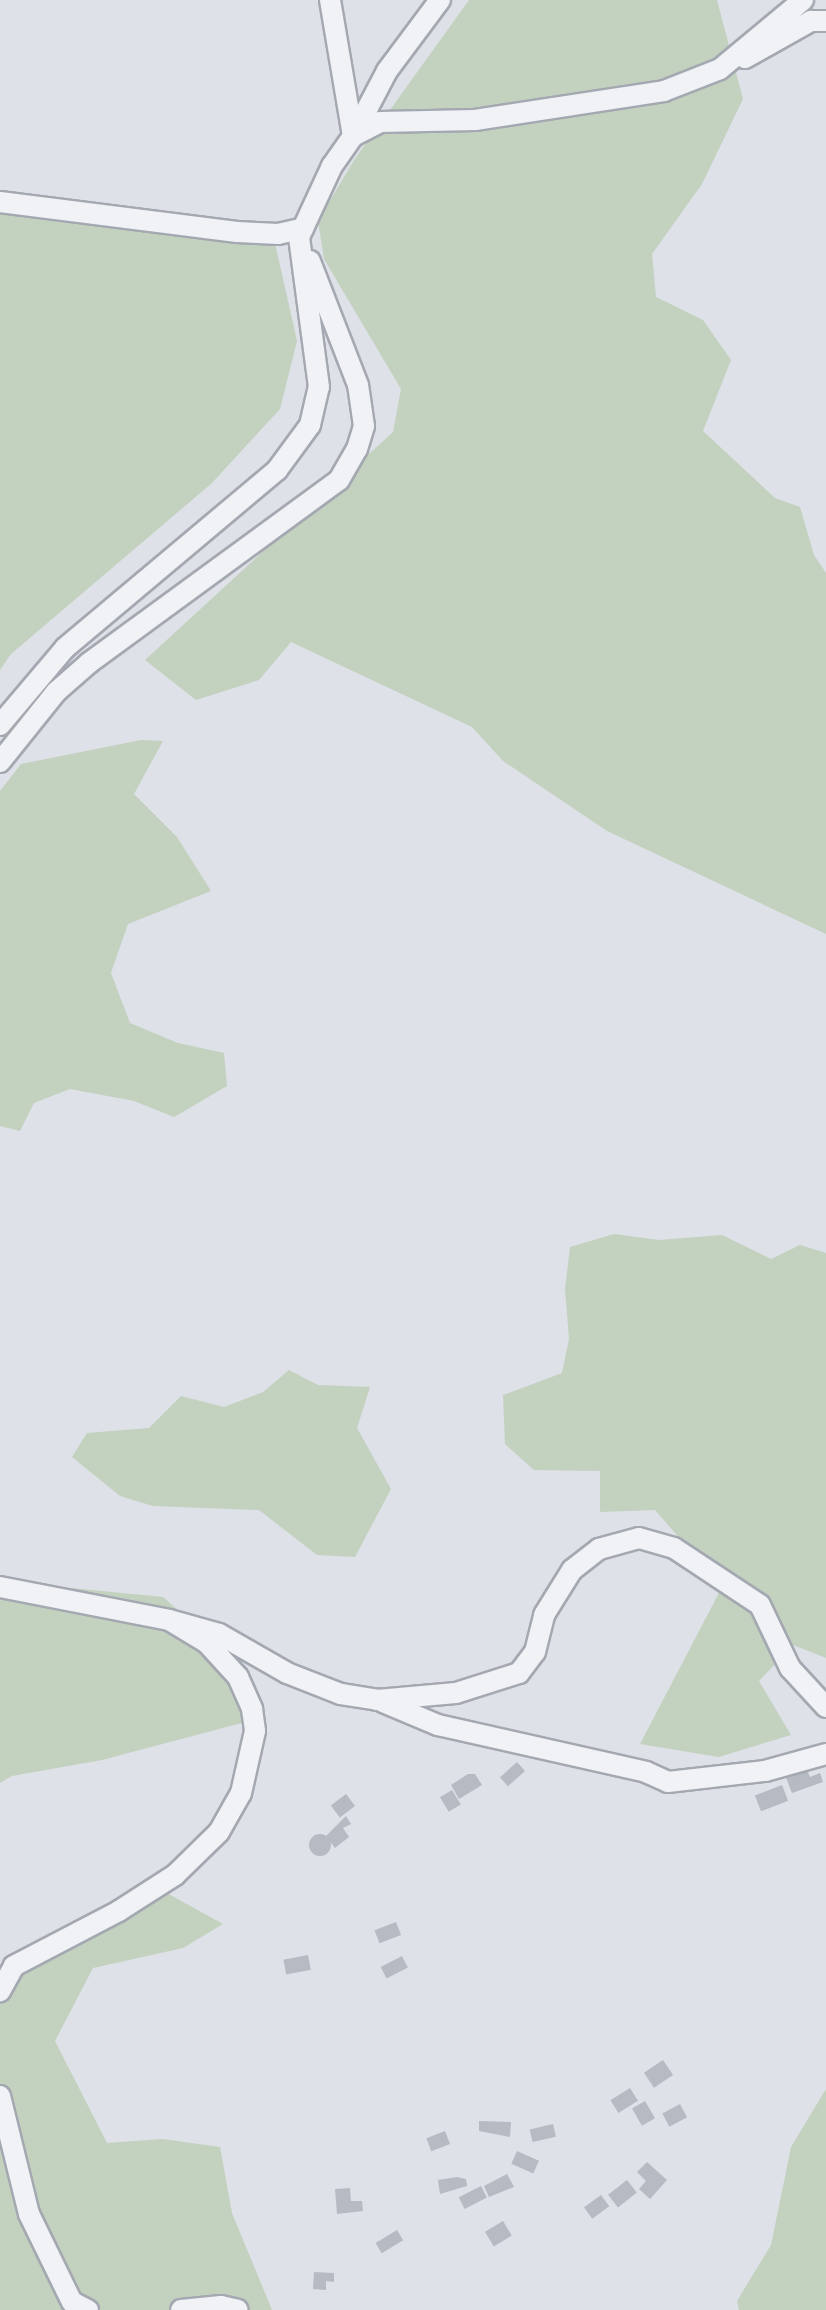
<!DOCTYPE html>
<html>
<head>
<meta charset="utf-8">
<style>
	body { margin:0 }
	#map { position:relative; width:826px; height:2310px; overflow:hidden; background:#dee1e7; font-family:"Source Sans 3",sans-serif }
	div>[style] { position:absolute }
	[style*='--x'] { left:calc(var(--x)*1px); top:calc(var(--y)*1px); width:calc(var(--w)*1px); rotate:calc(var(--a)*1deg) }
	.green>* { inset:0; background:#c3d1bf }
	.building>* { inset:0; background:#b5bac3; transform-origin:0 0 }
	.round { border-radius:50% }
	.roads { filter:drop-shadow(2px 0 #a4a8b1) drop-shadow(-2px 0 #a4a8b1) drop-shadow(0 2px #a4a8b1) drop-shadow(0 -2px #a4a8b1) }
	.minor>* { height:20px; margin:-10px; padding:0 10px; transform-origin:10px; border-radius:10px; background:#f0f2f5 }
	span { translate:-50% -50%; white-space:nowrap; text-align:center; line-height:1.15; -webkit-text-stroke:8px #edf0f5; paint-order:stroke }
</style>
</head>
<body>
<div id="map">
	<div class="green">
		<i style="clip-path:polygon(469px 0,717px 0,743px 99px,702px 184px,652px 254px,656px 297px,703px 320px,731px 360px,703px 431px,775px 498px,800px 507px,814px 555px,826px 573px,826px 934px,607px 831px,503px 761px,472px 727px,291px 642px,259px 680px,196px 700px,145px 660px,393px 432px,401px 389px,324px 259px,318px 221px,354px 160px)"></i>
		<i style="clip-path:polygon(0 197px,273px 234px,297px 341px,280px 409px,212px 483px,11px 654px,0 670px)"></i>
		<i style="clip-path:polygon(141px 740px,163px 741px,134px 794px,177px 837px,211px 891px,128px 924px,111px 973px,130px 1023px,178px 1043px,224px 1053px,227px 1086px,174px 1117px,134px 1101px,70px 1089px,34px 1103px,20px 1131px,0 1126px,0 791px,21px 764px)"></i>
		<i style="clip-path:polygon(614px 1234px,659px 1240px,722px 1235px,771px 1259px,800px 1245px,826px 1253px,826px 1658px,793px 1645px,759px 1681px,791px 1735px,719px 1757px,640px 1744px,722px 1587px,655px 1510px,600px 1512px,600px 1471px,534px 1470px,505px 1444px,503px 1395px,562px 1373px,569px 1339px,565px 1289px,570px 1247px)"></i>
		<i style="clip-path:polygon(289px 1370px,318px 1385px,370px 1387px,357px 1428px,391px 1489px,355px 1557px,317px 1555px,259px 1510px,153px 1506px,120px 1496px,72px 1457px,87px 1433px,149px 1428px,181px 1396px,224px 1407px,263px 1392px)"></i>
		<i style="clip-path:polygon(0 1581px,163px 1597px,225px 1652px,253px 1720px,102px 1760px,12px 1776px,0 1783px)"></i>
		<i style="clip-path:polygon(165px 1892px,223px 1924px,183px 1948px,93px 1968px,55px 2041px,107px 2143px,163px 2139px,220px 2147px,232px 2213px,272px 2310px,0 2310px,0 1977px)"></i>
		<i style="clip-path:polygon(826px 2089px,826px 2310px,739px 2310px,737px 2301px,771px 2245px,791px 2147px)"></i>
	</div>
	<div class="building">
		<i style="left:517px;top:1762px;width:12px;height:23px;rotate:48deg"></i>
		<i style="clip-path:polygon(806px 1768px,810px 1777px,820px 1773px,823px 1782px,792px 1793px,785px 1775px)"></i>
		<i style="clip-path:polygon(468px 1774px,475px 1774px,482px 1785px,459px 1799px,451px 1785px)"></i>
		<i style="left:782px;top:1785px;width:17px;height:29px;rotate:69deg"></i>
		<i style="left:452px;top:1790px;width:17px;height:14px;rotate:59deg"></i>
		<i style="left:346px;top:1794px;width:15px;height:19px;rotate:53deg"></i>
		<i style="clip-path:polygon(346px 1816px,351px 1824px,343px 1828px,349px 1837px,335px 1848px,326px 1836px)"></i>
		<i class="round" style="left:309px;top:1834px;width:22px;height:22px"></i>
		<i style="left:396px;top:1922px;width:14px;height:23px;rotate:69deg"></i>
		<i style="left:308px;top:1955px;width:15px;height:25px;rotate:79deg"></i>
		<i style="left:402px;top:1956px;width:13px;height:24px;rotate:63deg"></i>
		<i style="left:663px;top:2060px;width:18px;height:23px;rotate:56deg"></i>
		<i style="left:630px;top:2088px;width:15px;height:23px;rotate:58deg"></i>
		<i style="left:645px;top:2101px;width:20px;height:15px;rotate:60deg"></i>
		<i style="left:680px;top:2104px;width:15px;height:20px;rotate:62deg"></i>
		<i style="clip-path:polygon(479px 2121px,511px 2122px,510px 2137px,479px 2131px)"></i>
		<i style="left:553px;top:2124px;width:13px;height:24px;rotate:77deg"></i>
		<i style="left:445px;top:2131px;width:14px;height:20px;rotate:69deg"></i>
		<i style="left:517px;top:2151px;width:24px;height:14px;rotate:24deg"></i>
		<i style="clip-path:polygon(647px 2162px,667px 2180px,650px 2199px,639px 2189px,646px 2181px,637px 2172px)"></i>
		<i style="clip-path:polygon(507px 2174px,514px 2187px,489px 2197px,484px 2186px)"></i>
		<i style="clip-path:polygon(457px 2177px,466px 2179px,467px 2186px,440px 2194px,438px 2180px)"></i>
		<i style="left:627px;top:2180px;width:16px;height:24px;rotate:52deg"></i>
		<i style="left:481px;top:2186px;width:13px;height:25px;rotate:63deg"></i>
		<i style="clip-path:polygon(350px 2188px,351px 2201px,362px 2201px,363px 2211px,337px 2214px,335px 2189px)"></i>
		<i style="left:601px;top:2195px;width:14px;height:21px;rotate:54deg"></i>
		<i style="left:503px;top:2221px;width:17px;height:21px;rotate:59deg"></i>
		<i style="left:397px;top:2230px;width:12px;height:25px;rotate:59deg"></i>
		<i style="clip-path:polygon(314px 2272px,334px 2273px,334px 2282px,326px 2281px,326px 2290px,313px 2289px)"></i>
	</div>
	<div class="roads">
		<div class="minor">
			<i style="--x:745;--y:58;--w:76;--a:-29.3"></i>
			<i style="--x:811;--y:21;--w:15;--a:0"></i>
			<i style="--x:353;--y:136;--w:30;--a:-27"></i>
			<i style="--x:380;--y:122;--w:95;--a:-1.2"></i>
			<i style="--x:475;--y:120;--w:191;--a:-8.7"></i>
			<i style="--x:664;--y:91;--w:60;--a:-21.4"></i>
			<i style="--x:720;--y:69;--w:108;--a:-39.7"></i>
			<i style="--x:353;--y:136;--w:73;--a:-62.4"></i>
			<i style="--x:387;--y:71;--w:89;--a:-53.3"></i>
			<i style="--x:0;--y:202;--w:239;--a:7.2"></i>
			<i style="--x:237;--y:232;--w:41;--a:2.8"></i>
			<i style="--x:278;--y:234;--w:26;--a:-13"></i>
			<i style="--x:0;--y:725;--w:101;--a:-49.8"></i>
			<i style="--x:65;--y:648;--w:277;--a:-40"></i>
			<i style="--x:277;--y:470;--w:56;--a:-53.7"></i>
			<i style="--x:310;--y:425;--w:39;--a:-77"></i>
			<i style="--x:319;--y:387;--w:151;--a:-97.6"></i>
			<i style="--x:299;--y:237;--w:78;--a:-65.1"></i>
			<i style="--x:332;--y:166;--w:37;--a:-55"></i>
			<i style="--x:353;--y:136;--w:138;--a:-99.6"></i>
			<i style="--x:0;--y:762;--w:90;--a:-51.3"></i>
			<i style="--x:56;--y:692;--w:44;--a:-41.3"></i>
			<i style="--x:89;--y:663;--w:310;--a:-36.2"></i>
			<i style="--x:339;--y:480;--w:36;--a:-60"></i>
			<i style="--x:357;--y:449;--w:24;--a:-73"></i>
			<i style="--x:364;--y:426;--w:41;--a:-98.3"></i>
			<i style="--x:358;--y:385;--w:133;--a:-111.2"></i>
			<i style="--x:0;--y:1587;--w:172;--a:11"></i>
			<i style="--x:169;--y:1620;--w:44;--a:31.2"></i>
			<i style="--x:207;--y:1643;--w:46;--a:47.6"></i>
			<i style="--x:238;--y:1677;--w:35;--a:66"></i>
			<i style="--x:252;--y:1709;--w:22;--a:82"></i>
			<i style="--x:255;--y:1731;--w:64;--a:102.7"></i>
			<i style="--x:241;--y:1793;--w:45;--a:119.4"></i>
			<i style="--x:219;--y:1832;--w:62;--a:135.7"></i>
			<i style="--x:175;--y:1875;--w:67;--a:147.3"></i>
			<i style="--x:119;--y:1911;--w:119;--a:152.4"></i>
			<i style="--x:14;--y:1966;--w:29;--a:119"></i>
			<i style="--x:169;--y:1620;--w:52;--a:15.6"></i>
			<i style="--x:219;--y:1634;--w:78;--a:29.8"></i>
			<i style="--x:287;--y:1673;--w:58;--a:21.3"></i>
			<i style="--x:341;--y:1694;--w:36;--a:9"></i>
			<i style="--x:377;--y:1700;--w:79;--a:-5.1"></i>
			<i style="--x:456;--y:1693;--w:66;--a:-17.6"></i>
			<i style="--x:519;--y:1673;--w:26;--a:-53"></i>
			<i style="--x:535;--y:1652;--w:38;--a:-76"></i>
			<i style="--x:544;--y:1615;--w:53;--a:-58.1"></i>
			<i style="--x:572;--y:1570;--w:34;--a:-38"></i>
			<i style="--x:599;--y:1549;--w:41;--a:-15.4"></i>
			<i style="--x:639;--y:1538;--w:36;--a:16"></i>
			<i style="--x:674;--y:1548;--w:103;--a:33.5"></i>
			<i style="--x:760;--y:1605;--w:70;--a:64.5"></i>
			<i style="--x:790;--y:1668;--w:53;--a:47.3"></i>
			<i style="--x:383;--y:1702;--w:60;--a:22.7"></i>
			<i style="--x:438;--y:1725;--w:213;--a:12.7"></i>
			<i style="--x:646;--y:1772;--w:24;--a:24"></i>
			<i style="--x:668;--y:1782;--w:98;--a:-6.5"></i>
			<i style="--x:765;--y:1771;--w:63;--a:-15.6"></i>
			<i style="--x:0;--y:2096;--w:122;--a:76.2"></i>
			<i style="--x:29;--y:2214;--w:98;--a:64"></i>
			<i style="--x:72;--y:2302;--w:18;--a:27"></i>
			<i style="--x:181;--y:2310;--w:40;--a:-5.7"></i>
			<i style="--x:221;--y:2306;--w:17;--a:13"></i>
		</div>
	</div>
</div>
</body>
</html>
